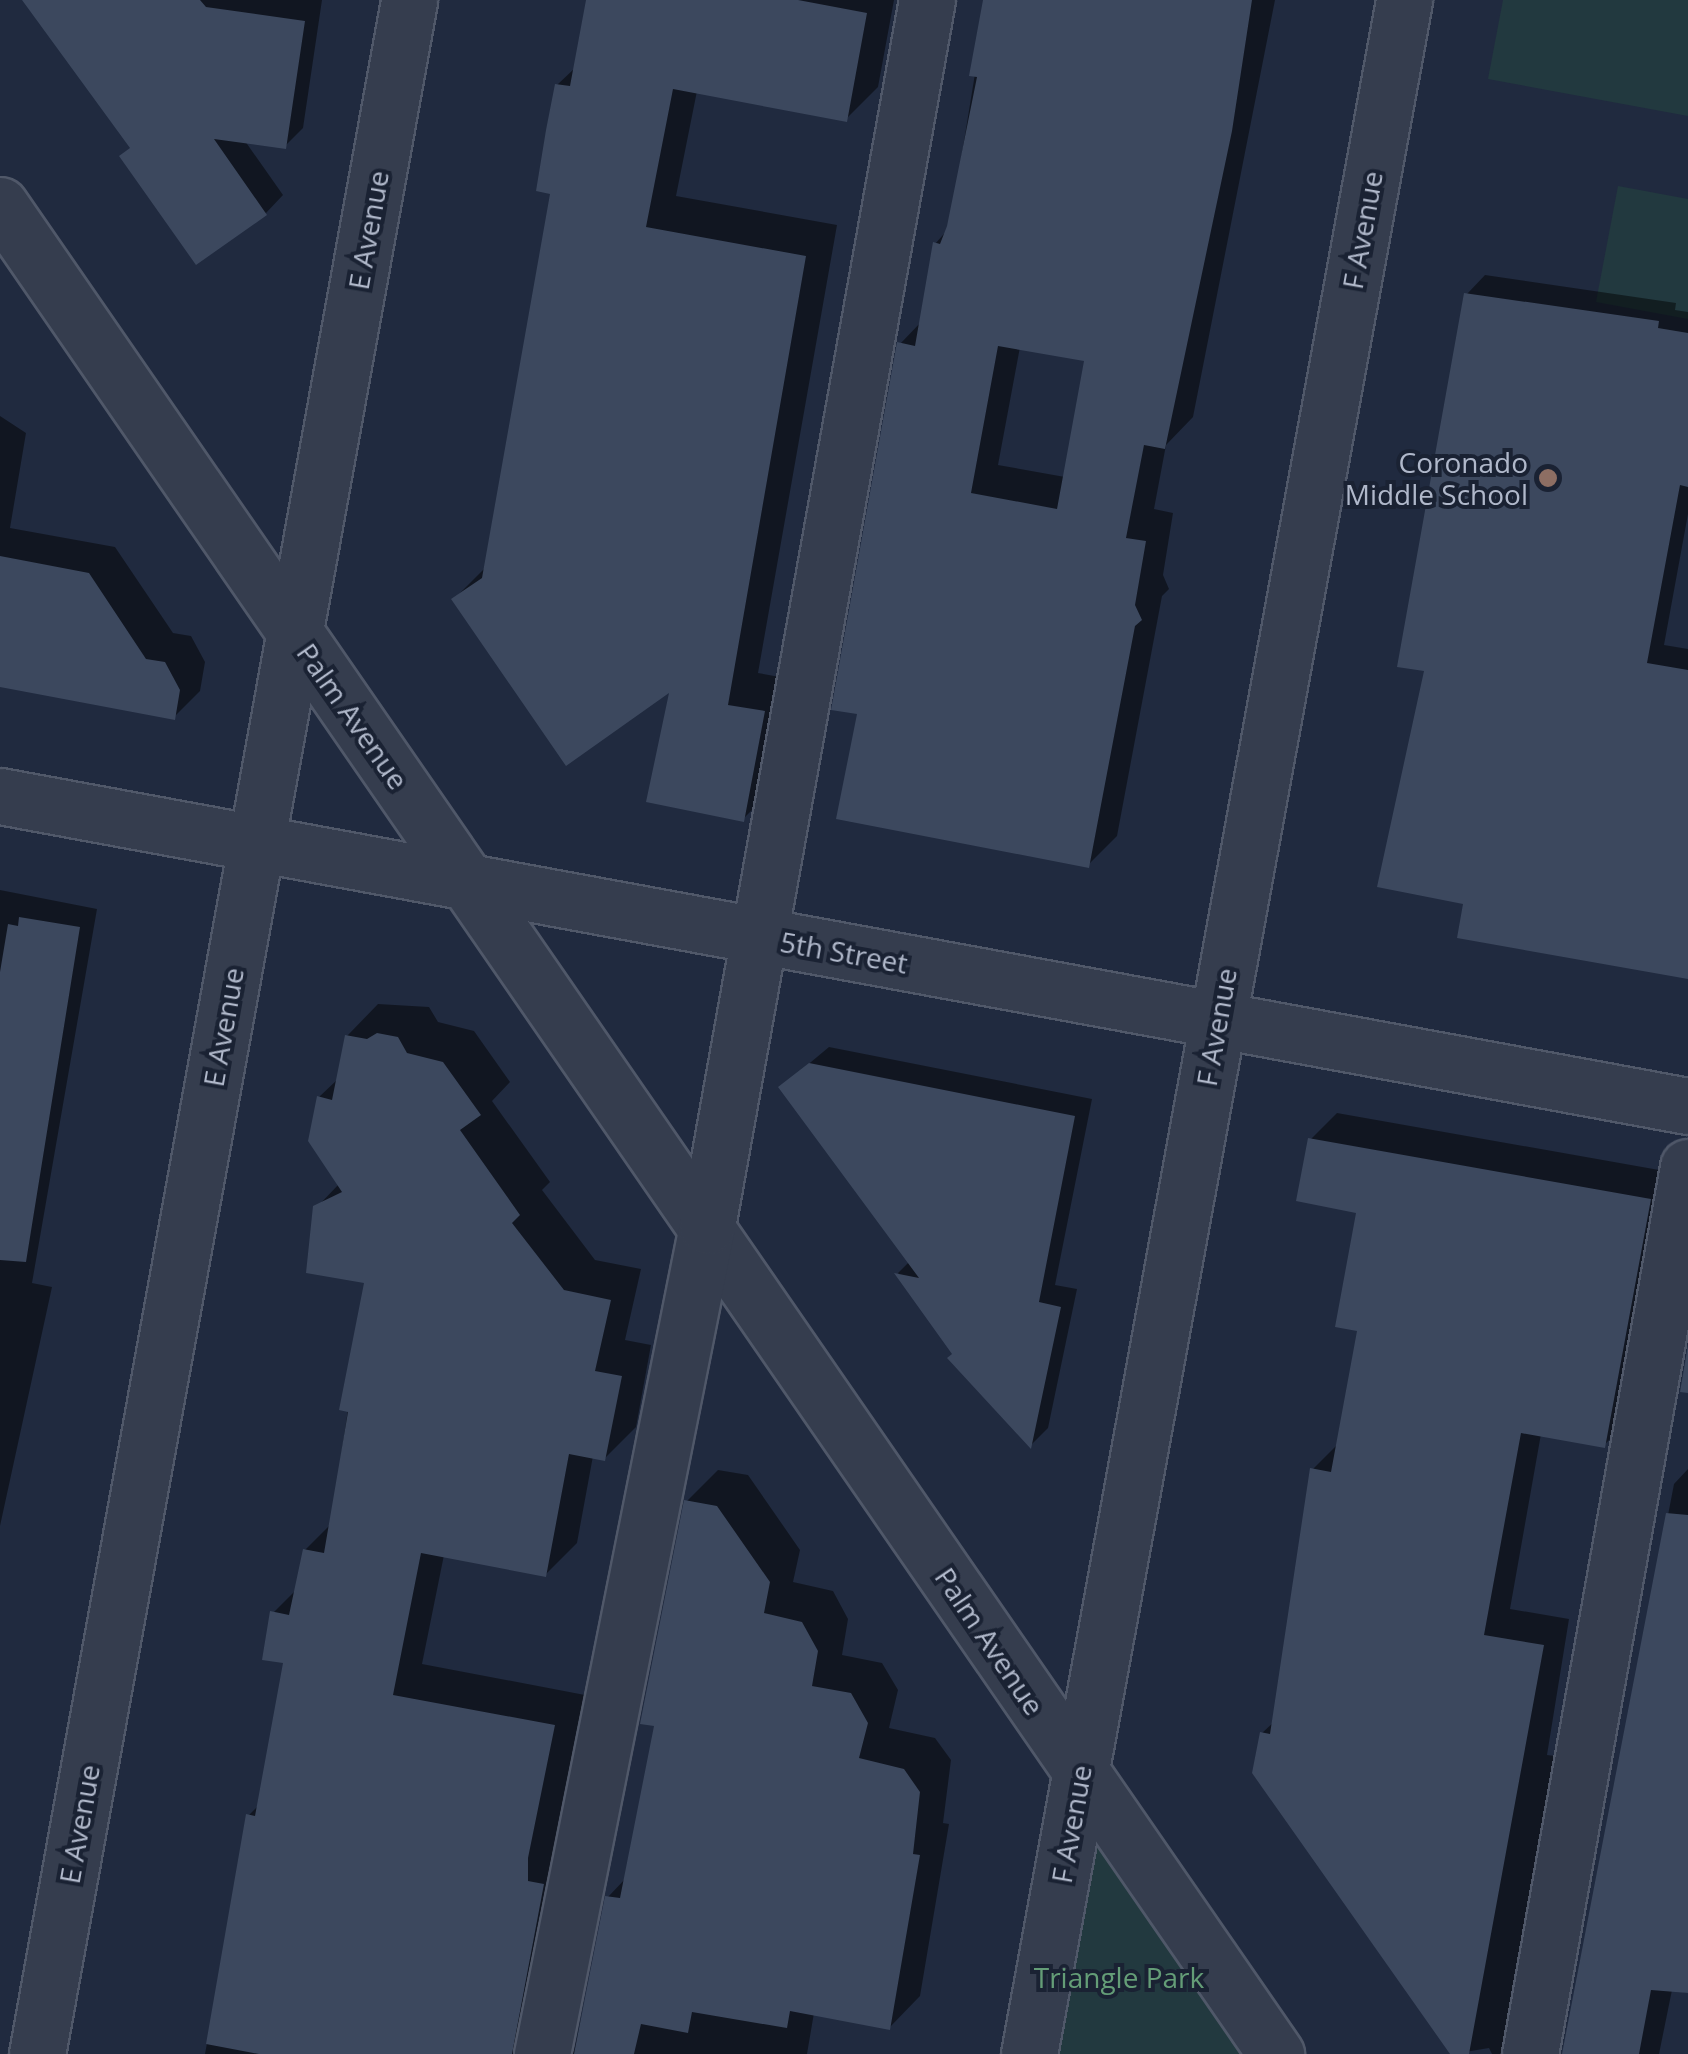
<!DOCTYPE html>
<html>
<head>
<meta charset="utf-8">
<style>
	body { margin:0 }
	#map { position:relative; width:1688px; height:2054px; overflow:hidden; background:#202a3f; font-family:"Open Sans",sans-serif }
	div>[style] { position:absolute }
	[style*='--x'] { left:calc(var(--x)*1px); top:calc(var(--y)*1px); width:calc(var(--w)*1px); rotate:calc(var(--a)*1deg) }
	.green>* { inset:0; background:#22393f }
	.shadow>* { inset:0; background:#0007 }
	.building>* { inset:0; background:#3c485e }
	.roads { filter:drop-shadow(2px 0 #505869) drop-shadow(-2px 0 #505869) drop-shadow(0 2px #505869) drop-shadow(0 -2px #505869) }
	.minor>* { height:55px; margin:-27.5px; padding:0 27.5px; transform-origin:27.5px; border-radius:27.5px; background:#353d4e }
	.dots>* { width:28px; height:28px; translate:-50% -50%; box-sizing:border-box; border:5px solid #1a2233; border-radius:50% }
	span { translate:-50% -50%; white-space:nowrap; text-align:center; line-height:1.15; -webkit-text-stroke:8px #1a2233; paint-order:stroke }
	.street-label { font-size:28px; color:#b0b8ca }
	.poi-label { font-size:28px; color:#b0b8ca }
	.right { translate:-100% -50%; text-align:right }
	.park-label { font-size:28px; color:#649d77 }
</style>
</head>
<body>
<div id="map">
	<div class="green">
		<i style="clip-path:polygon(1503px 0,1688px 0,1688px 116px,1488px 79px)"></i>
		<i style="clip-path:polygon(1618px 186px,1688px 199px,1688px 319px,1596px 302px)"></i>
		<i style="clip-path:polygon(1078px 1782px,1266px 2054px,1030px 2054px)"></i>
	</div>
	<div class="shadow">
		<i style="clip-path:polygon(27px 0,322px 0,303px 128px,285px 146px,245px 141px,283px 195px,266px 213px,132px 147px)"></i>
		<i style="clip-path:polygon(587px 0,894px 0,878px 87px,846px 119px,697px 91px,676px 196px,837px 225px,758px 673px,796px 680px,775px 787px,743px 819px,672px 687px,454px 599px,486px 567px,553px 192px,557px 85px,576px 67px)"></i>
		<i style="clip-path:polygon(evenodd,987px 0,1275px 0,1193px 417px,1166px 445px,1154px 509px,1173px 513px,1163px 575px,1169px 589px,1162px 596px,1117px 836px,1088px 865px,860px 712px,900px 344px,922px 321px,935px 244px,950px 227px,987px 0,1020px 347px,1087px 359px,1065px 477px,998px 465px,1020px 347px)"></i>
		<i style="clip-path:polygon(1485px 275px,1676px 303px,1675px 310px,1688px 312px,1688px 514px,1664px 645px,1688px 649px,1688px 977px,1466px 902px,1427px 669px,1467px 294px)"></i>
		<i style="clip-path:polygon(0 416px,26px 433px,10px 528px,115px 547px,173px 633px,191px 636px,205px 662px,200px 691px,174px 717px,0 685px)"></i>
		<i style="clip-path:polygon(0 890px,97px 909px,32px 1283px,52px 1287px,0 1526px)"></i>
		<i style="clip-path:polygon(378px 1004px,429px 1007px,438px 1022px,474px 1031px,510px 1082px,492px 1101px,550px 1182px,542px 1190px,595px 1260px,641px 1269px,625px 1340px,651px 1345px,636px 1427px,605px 1458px,593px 1456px,577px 1543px,546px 1574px,444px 1555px,422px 1664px,585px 1695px,558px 1825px,552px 2046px,574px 2051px,608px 1897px,626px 1878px,657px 1724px,687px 1501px,718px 1470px,748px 1475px,800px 1550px,793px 1582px,833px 1591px,848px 1619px,842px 1655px,882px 1663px,898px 1690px,889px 1728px,935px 1738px,951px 1760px,943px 1823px,949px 1824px,920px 1996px,889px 2028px,814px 2013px,807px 2054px,205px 2054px,248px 1816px,259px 1805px,286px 1661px,273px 1613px,297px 1589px,305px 1550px,331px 1524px,367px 1281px,316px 1208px,339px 1184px,319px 1097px,339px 1078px,347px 1036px)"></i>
		<i style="clip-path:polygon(829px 1047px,1092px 1099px,1055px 1285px,1077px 1289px,1048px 1428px,1031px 1445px,898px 1273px,910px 1261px,781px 1087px)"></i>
		<i style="clip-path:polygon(1337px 1113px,1676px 1173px,1631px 1419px,1604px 1445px,1541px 1434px,1510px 1609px,1569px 1619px,1547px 1755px,1572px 1758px,1545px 2054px,1492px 2054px,1489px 2048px,1453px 2054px,1262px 1733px,1274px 1722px,1313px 1469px,1339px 1443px,1360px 1329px,1359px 1211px,1310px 1140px)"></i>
		<i style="clip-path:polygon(1688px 1469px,1688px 1993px,1672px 1990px,1659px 2054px,1564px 2054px,1674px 1484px)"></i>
	</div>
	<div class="building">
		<i style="clip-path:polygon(22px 0,200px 0,206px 7px,305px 21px,286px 149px,214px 139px,267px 215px,196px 265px,119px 156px,130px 148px)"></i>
		<i style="clip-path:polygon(586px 0,798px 0,867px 13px,847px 122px,673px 89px,646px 227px,806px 256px,728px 705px,765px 711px,744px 822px,646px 802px,669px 693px,566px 766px,451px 599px,482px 578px,550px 194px,536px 191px,546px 130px,555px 84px,570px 86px)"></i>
		<i style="clip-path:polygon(evenodd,983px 0,1252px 0,1232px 131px,1165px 449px,1144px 445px,1126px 538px,1146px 541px,1135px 605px,1142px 620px,1135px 626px,1089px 868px,836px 819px,857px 714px,831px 710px,897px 342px,915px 346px,933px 242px,940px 244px,947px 226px,977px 77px,969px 76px,983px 0,998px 346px,1084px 361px,1057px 509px,971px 493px,998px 346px)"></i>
		<i style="clip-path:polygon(1464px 293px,1659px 321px,1658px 328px,1688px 333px,1688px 487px,1680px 485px,1647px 663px,1688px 670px,1688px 979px,1457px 938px,1463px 904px,1377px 887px,1424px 671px,1397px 667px)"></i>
		<i style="clip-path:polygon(0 556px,89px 573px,146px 659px,165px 662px,180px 690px,175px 720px,0 687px)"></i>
		<i style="clip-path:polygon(19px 917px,80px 927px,26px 1262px,0 1260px,0 972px,8px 924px,18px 926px)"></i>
		<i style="clip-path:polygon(377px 1033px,398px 1037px,407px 1053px,443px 1062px,481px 1115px,460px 1130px,520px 1215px,512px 1223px,564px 1290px,611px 1300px,595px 1371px,622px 1376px,605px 1461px,569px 1454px,546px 1577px,421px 1553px,393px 1695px,555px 1725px,528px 1858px,528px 1881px,544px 1884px,512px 2054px,259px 2054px,206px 2044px,246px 1814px,255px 1816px,283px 1663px,262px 1660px,270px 1611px,289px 1615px,303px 1549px,324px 1553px,348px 1412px,339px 1410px,364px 1283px,306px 1273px,313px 1206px,342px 1192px,308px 1141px,317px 1096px,332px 1100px,345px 1035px,367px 1039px)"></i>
		<i style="clip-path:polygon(809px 1063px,1075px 1116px,1039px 1302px,1061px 1307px,1031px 1449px,947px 1358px,952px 1354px,894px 1273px,919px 1278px,778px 1087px)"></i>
		<i style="clip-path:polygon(1308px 1138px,1651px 1199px,1605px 1448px,1521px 1433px,1484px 1635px,1544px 1645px,1469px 2054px,1450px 2054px,1252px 1773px,1260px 1732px,1270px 1734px,1310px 1468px,1331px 1472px,1357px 1331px,1335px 1327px,1356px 1213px,1296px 1201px)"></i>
		<i style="clip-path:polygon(1688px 1345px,1688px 1393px,1680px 1392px)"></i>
		<i style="clip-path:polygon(684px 1500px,717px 1506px,770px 1582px,764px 1613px,802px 1622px,818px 1651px,812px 1686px,851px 1693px,868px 1723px,859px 1758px,904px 1769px,920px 1792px,913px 1854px,920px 1855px,890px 2030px,790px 2011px,787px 2028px,692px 2012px,688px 2033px,641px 2024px,634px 2054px,574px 2054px,605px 1896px,620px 1898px,654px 1726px,640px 1724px)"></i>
		<i style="clip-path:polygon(1666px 1513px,1688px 1515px,1688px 1993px,1651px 1990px,1639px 2054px,1562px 2054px)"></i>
	</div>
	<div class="roads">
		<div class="minor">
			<i style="--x:0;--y:205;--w:2247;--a:55.39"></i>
			<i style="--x:0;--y:796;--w:1716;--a:10.41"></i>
			<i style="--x:37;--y:2054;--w:2087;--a:-79.73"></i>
			<i style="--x:542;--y:2054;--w:844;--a:-78.73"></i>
			<i style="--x:707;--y:1226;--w:1246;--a:-79.83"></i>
			<i style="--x:1029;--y:2054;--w:2088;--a:-79.65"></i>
			<i style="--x:1530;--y:2054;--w:901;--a:-79.9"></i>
		</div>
	</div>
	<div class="dots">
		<i style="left:1548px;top:478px;background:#8d6e63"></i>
	</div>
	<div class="street-label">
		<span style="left:368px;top:230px;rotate:-80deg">E Avenue</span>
		<span style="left:1362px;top:230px;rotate:-80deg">F Avenue</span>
		<span style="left:353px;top:716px;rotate:55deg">Palm Avenue</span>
		<span style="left:844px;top:952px;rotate:10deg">5th Street</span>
		<span style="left:223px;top:1027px;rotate:-80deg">E Avenue</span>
		<span style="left:1216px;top:1027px;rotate:-80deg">F Avenue</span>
		<span style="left:990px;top:1641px;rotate:56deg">Palm Avenue</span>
		<span style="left:79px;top:1824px;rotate:-80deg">E Avenue</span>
		<span style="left:1071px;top:1824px;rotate:-80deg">F Avenue</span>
	</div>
	<div class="poi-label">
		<span class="right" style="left:1528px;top:478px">Coronado<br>Middle School</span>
	</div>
	<div class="park-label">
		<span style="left:1119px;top:1977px">Triangle Park</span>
	</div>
</div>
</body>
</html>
